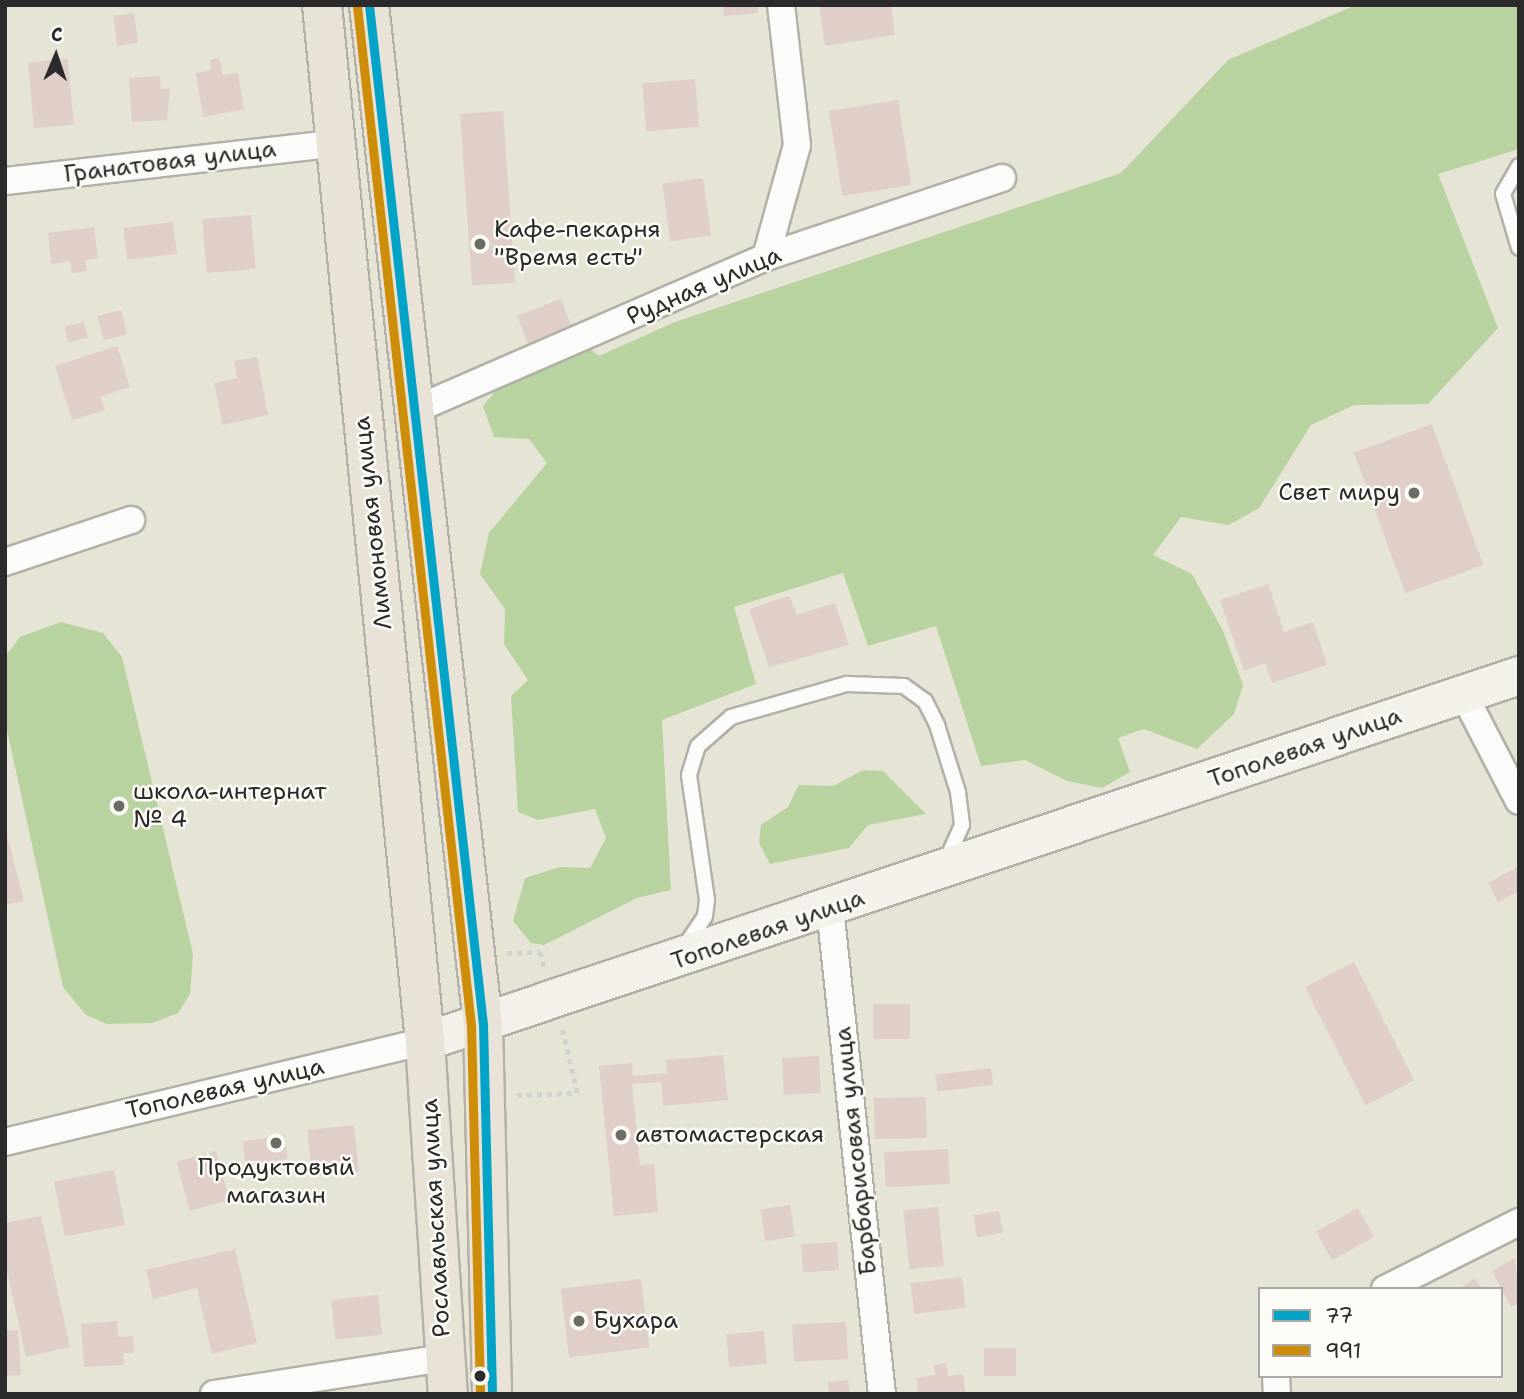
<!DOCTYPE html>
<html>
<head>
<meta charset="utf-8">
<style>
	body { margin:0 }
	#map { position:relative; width:1524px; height:1399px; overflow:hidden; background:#e6e4d5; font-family:"Shantell Sans",sans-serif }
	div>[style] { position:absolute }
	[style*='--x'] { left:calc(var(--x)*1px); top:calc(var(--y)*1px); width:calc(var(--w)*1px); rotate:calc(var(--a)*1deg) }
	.green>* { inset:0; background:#b8d2a0 }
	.building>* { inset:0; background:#e0cfc8; transform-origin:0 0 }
	.path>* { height:4.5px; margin-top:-2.25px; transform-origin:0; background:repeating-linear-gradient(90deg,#d2d2ce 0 5px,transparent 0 10px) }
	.roads { filter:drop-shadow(2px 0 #b2b0a7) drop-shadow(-2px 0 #b2b0a7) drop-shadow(0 2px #b2b0a7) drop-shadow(0 -2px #b2b0a7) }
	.service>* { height:14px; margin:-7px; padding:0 7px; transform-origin:7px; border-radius:7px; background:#fbfbf9 }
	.minor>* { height:26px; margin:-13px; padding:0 13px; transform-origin:13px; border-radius:13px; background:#fbfbf9 }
	.secondary>* { height:37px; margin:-18.5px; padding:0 18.5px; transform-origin:18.5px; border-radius:18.5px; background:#f4f1ea }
	.trunk>* { height:38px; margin:-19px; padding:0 19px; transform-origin:19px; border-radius:19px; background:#e9e2d7 }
	.bus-1>* { height:9px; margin:-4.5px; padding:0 4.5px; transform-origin:4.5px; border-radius:4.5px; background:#02a3c6 }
	.bus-2>* { height:9px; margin:-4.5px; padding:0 4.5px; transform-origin:4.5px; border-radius:4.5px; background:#ce8d09 }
	.dots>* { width:19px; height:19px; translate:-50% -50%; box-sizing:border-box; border:4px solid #fdfcf7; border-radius:50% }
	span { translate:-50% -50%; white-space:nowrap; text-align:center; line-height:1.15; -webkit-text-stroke:5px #fdfcf7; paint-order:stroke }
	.street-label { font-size:24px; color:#2b2b2b }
	.poi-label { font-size:24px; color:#2b2b2b }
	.left { translate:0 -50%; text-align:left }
	.right { translate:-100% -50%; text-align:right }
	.frame { position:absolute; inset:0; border:7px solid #2b2b2b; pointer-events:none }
	.legend { position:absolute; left:1258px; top:1287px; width:245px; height:91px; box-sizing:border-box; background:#fdfcf7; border:2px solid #a9a8a5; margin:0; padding:9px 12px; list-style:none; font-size:21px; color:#2b2b2b }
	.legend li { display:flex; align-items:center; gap:14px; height:35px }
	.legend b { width:35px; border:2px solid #a9a8a5 }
	.north { position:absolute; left:21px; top:21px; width:70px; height:70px; -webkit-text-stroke:5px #fdfcf7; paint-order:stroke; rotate:2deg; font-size:19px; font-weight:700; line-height:28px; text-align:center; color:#2b2b2b }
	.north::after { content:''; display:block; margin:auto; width:24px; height:32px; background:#2b2b2b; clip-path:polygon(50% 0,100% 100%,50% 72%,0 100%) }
</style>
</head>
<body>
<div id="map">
	<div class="green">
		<i style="clip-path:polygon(1356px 5px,1519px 5px,1519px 149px,1438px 174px,1498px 328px,1428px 404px,1354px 405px,1311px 425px,1259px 508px,1229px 525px,1181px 517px,1153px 555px,1192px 574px,1223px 631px,1243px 685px,1234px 714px,1197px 749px,1144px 729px,1118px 738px,1130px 772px,1102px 788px,1067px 781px,1025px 760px,981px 766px,936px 626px,868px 646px,843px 573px,734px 607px,756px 684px,662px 720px,671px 890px,637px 898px,544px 945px,531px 943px,513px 921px,525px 878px,560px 867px,590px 868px,606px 838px,595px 809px,538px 820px,518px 812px,511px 696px,528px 680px,504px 644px,505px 609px,480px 574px,489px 533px,547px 463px,529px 439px,494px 437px,483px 406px,512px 371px,587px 346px,599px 356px,675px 322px,1121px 173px,1228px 60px)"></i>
		<i style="clip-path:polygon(61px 622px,103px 633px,122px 657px,193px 954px,190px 994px,178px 1013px,152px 1023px,107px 1024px,86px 1015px,63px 987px,5px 721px,5px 657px,20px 637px)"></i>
		<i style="clip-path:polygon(863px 770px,883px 771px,926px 814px,868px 825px,849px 848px,770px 864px,759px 843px,761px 825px,788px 807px,799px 785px,833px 786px)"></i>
	</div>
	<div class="building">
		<i style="clip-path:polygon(723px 5px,757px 5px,758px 13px,724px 16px)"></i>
		<i style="clip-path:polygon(819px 5px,891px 5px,895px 35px,825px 46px)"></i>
		<i style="left:134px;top:13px;width:30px;height:21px;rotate:82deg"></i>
		<i style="clip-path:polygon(219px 58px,223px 75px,238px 73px,244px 109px,203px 117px,196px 73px,211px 70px,210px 60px)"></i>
		<i style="left:68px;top:59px;width:66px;height:40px;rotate:85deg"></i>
		<i style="clip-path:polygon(160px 76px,161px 89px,170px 88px,167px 120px,132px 122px,129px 78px)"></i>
		<i style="left:695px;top:79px;width:48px;height:53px;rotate:85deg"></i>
		<i style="left:898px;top:100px;width:86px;height:70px;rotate:81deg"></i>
		<i style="left:503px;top:111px;width:172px;height:43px;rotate:86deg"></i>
		<i style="left:703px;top:178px;width:58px;height:41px;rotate:82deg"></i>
		<i style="left:251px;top:215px;width:54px;height:49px;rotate:85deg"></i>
		<i style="left:173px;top:222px;width:32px;height:50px;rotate:83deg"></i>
		<i style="clip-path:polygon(94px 227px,98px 258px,85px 260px,87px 271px,72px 273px,70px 261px,51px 264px,48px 233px)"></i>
		<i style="left:561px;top:299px;width:33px;height:47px;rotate:69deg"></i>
		<i style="left:121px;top:310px;width:25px;height:24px;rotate:76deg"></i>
		<i style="left:84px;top:322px;width:16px;height:20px;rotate:76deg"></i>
		<i style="clip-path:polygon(117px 346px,130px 387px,100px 397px,105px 410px,72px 420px,55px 366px)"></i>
		<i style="clip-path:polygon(257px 357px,268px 415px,223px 425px,214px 383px,237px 378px,234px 361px)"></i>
		<i style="left:1432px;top:424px;width:150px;height:83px;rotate:70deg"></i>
		<i style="clip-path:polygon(1268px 584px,1284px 632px,1313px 622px,1327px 665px,1272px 683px,1265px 663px,1244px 671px,1220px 600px)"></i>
		<i style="clip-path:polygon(789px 596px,797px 615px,835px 603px,849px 645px,769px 667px,749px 609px)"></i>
		<i style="clip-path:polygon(6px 832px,24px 901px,5px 905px,5px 833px)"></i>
		<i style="clip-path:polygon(1518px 867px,1519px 891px,1498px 902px,1488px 883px)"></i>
		<i style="left:1354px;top:962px;width:133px;height:55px;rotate:63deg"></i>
		<i style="left:873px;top:1004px;width:37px;height:35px"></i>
		<i style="clip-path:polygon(723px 1055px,728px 1100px,663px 1106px,661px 1082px,632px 1084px,640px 1165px,654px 1164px,658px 1212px,614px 1216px,599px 1066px,632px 1063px,633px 1076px,667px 1073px,666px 1060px)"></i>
		<i style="left:819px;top:1056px;width:37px;height:37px;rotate:87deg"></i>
		<i style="left:991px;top:1068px;width:17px;height:56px;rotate:83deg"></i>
		<i style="left:926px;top:1097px;width:41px;height:52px;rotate:89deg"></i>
		<i style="left:354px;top:1125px;width:47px;height:47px;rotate:84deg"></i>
		<i style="left:284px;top:1135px;width:24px;height:42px;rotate:81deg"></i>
		<i style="left:948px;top:1149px;width:35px;height:64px;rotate:87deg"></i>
		<i style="left:216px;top:1151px;width:51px;height:41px;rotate:75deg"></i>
		<i style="left:114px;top:1170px;width:56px;height:61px;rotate:79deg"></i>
		<i style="left:790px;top:1205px;width:32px;height:30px;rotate:81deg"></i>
		<i style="left:938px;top:1207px;width:59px;height:35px;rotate:84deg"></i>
		<i style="left:1358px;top:1208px;width:33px;height:48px;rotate:61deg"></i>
		<i style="left:999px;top:1211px;width:22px;height:26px;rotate:80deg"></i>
		<i style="clip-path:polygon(41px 1216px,70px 1347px,26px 1357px,5px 1262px,5px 1223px)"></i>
		<i style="left:837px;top:1242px;width:28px;height:36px;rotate:86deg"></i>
		<i style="clip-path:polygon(235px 1249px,257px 1343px,212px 1354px,197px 1288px,153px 1299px,146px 1270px)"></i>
		<i style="clip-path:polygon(1515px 1258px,1519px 1303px,1511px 1307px,1492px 1271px)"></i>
		<i style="left:962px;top:1277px;width:31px;height:52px;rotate:83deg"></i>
		<i style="clip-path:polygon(1475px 1278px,1482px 1289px,1464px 1289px,1462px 1287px)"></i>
		<i style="left:641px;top:1279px;width:69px;height:81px;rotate:83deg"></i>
		<i style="left:378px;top:1295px;width:40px;height:47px;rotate:84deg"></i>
		<i style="clip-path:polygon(117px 1321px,118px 1337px,133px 1336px,134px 1353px,123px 1353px,124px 1365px,84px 1367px,81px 1324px)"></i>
		<i style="left:846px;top:1322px;width:37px;height:54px;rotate:87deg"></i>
		<i style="clip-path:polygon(18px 1330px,21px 1375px,5px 1376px,5px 1331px)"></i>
		<i style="left:764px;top:1331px;width:33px;height:38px;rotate:85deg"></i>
		<i style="left:984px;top:1348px;width:32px;height:28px"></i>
		<i style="clip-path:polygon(946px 1363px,948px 1376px,963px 1374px,966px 1394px,919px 1394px,916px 1378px,935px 1375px,934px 1365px)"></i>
		<i style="clip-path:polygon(848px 1380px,850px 1394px,829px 1394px,828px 1382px)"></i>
	</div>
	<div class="path">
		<i style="--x:507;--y:953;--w:33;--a:-2"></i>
		<i style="--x:540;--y:952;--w:18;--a:74"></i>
		<i style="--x:517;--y:1095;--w:60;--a:-1.9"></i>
		<i style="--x:577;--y:1093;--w:67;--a:-103"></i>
	</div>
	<div class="roads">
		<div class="service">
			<i style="--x:1519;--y:166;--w:32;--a:120"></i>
			<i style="--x:1503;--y:194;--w:56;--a:73.5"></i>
			<i style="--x:687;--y:943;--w:32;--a:-56"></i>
			<i style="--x:705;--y:916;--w:16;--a:-83"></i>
			<i style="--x:707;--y:900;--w:126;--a:-98.2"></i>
			<i style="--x:689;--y:775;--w:30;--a:-73"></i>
			<i style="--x:698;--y:746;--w:44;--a:-41.3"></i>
			<i style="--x:731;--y:717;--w:121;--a:-15.9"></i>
			<i style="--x:847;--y:684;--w:57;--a:2"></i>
			<i style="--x:904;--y:686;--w:26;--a:36"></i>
			<i style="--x:925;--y:701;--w:27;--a:63"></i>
			<i style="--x:937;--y:725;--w:70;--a:72.6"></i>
			<i style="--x:958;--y:792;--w:33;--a:83"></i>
			<i style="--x:962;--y:825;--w:35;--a:114"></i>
		</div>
		<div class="minor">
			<i style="--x:5;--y:181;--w:333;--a:-6.5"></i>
			<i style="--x:766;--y:257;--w:116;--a:-74.5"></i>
			<i style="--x:797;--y:145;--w:141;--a:-96.5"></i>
			<i style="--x:412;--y:411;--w:386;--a:-23.5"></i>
			<i style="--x:766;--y:257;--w:249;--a:-18.5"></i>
			<i style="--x:5;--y:562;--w:133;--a:-18.4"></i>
			<i style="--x:1464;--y:695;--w:119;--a:62.6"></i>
			<i style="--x:830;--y:908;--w:489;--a:83.9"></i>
			<i style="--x:5;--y:1142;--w:432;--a:-13.5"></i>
			<i style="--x:1385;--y:1289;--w:150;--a:-26.6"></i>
			<i style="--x:1276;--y:1376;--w:18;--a:87"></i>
			<i style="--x:214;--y:1394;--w:233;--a:-8.9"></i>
		</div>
		<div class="secondary">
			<i style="--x:425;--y:1041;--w:1154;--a:-18.5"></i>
		</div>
		<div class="trunk">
			<i style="--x:322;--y:5;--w:1041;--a:84.32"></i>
			<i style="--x:425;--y:1041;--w:354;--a:86.3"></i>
			<i style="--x:369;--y:5;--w:1025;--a:83.62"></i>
			<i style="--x:483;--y:1024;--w:370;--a:88.6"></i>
		</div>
	</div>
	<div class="bus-1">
		<i style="--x:369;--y:5;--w:1025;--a:83.62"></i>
		<i style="--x:483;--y:1024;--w:370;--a:88.6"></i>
	</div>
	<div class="bus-2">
		<i style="--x:357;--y:6;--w:1025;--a:83.62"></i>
		<i style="--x:471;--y:1025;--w:369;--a:88.6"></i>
	</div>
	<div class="dots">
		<i style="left:480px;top:244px;background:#6c6c66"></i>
		<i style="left:1414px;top:493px;background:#6c6c66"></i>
		<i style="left:119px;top:806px;background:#6c6c66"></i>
		<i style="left:621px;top:1135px;background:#6c6c66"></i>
		<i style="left:276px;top:1143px;background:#6c6c66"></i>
		<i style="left:579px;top:1321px;background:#6c6c66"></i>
		<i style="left:480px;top:1376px;background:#2b2b2b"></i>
	</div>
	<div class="street-label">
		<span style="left:170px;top:162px;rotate:-7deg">Гранатовая улица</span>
		<span style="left:704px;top:286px;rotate:-23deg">Рудная улица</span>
		<span style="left:373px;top:523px;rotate:-96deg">Лимоновая улица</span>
		<span style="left:1305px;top:748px;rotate:-19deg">Тополевая улица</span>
		<span style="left:768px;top:930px;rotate:-19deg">Тополевая улица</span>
		<span style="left:225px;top:1089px;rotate:-13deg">Тополевая улица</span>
		<span style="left:856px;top:1151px;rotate:-96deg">Барбарисовая улица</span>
		<span style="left:436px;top:1218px;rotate:-93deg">Рославльская улица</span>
	</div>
	<div class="poi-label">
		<span class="left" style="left:494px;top:244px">Кафе-пекарня<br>"Время есть"</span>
		<span class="right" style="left:1400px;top:493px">Свет миру</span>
		<span class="left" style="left:133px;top:806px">школа-интернат<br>№ 4</span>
		<span class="left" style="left:635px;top:1135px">автомастерская</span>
		<span style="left:276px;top:1182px">Продуктовый<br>магазин</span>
		<span class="left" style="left:593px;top:1321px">Бухара</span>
	</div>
	<div class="frame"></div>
	<ul class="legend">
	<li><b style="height:9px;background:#02a3c6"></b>77</li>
	<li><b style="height:9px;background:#ce8d09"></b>991</li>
	</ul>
	<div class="north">С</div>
</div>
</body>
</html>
